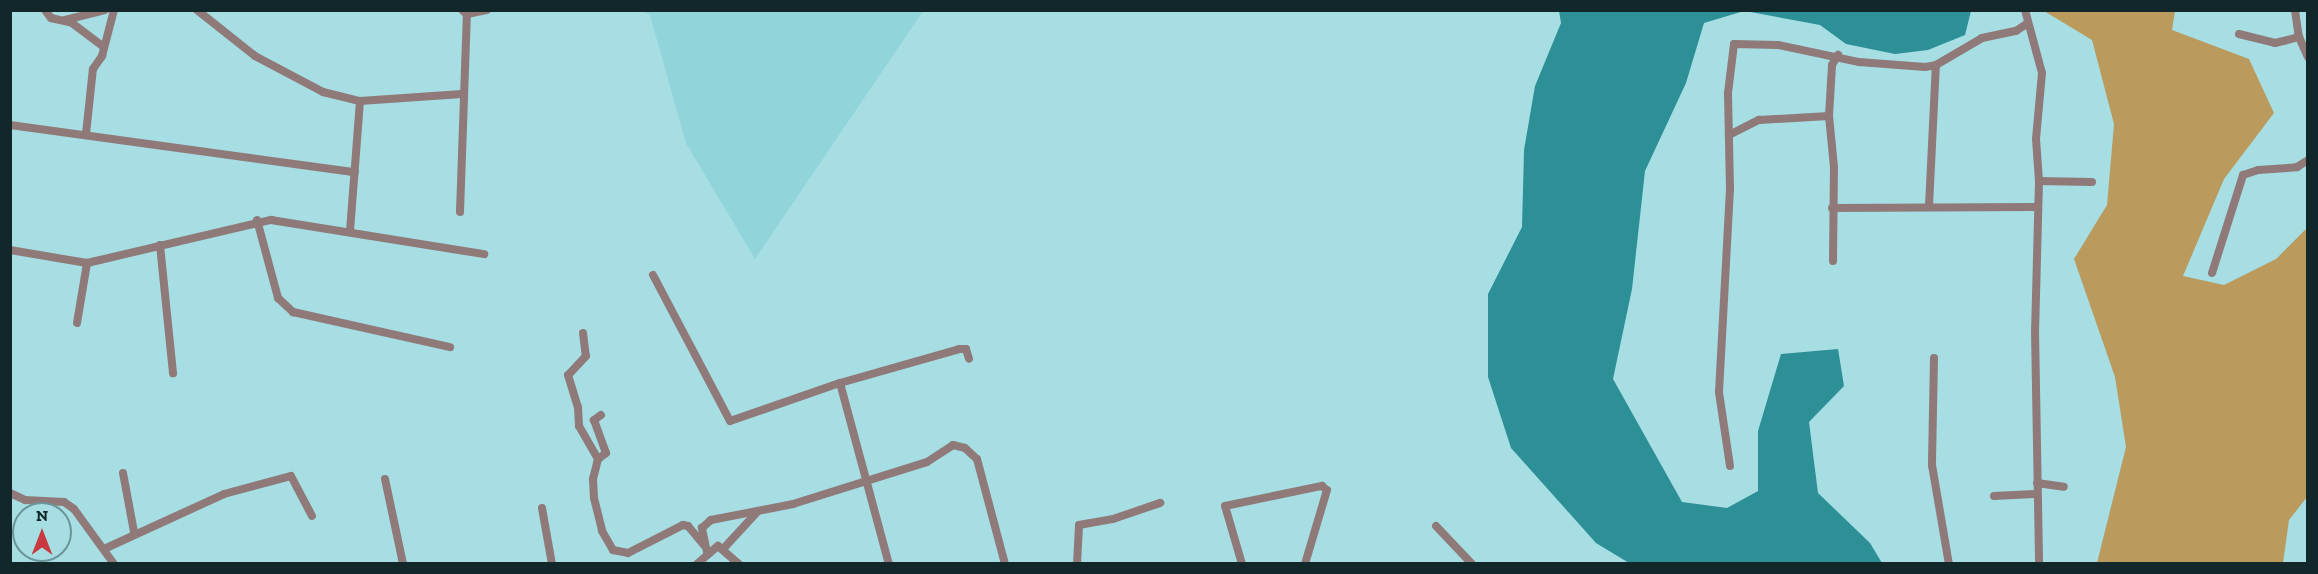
<!DOCTYPE html>
<html>
<head>
<meta charset="utf-8">
<style>
	body { margin:0 }
	#map { position:relative; width:2318px; height:574px; overflow:hidden; background:#a6dee3; font-family:"Zilla Slab",serif }
	div>[style] { position:absolute }
	[style*='--x'] { left:calc(var(--x)*1px); top:calc(var(--y)*1px); width:calc(var(--w)*1px); rotate:calc(var(--a)*1deg) }
	.built>* { inset:0; background:#91d4da }
	.forest>* { inset:0; background:#bb9a5d }
	.water>* { inset:0; background:#2d9097 }
	.minor>* { height:8px; margin:-4px; padding:0 4px; transform-origin:4px; border-radius:4px; background:#8f7a79 }
	span { translate:-50% -50%; white-space:nowrap; text-align:center; line-height:1.15; -webkit-text-stroke:4.5px #a6dee3; paint-order:stroke }
	.frame { position:absolute; inset:0; border:12px solid #112729; pointer-events:none }
	.north { position:absolute; left:12px; top:502px; width:60px; height:60px; box-sizing:border-box; background:#a6dee3; border:2px solid #6a9599; border-radius:50%; rotate:0deg; font-size:16px; font-weight:700; line-height:24px; text-align:center; color:#112729 }
	.north::after { content:''; display:block; margin:auto; width:21px; height:27px; background:#c93940; clip-path:polygon(50% 0,100% 100%,50% 72%,0 100%) }
</style>
</head>
<body>
<div id="map">
	<div class="built">
		<i style="clip-path:polygon(643px 11px,923px 10px,923px 11px,755px 259px,686px 143px,650px 15px)"></i>
	</div>
	<div class="forest">
		<i style="clip-path:polygon(2044px 11px,2175px 11px,2172px 30px,2249px 59px,2274px 113px,2224px 179px,2183px 276px,2224px 285px,2276px 259px,2307px 228px,2307px 497px,2289px 520px,2283px 563px,2097px 563px,2126px 447px,2115px 377px,2074px 259px,2107px 205px,2114px 124px,2092px 40px)"></i>
	</div>
	<div class="water">
		<i style="clip-path:polygon(1559px 11px,1744px 11px,1704px 23px,1686px 83px,1645px 171px,1632px 289px,1613px 379px,1682px 502px,1727px 508px,1758px 491px,1758px 431px,1781px 354px,1838px 349px,1844px 386px,1809px 422px,1818px 493px,1870px 543px,1882px 563px,1629px 563px,1596px 543px,1511px 448px,1488px 377px,1488px 294px,1522px 227px,1524px 150px,1535px 86px,1561px 23px)"></i>
		<i style="clip-path:polygon(1745px 11px,1971px 10px,1971px 11px,1965px 35px,1928px 50px,1895px 54px,1846px 44px,1820px 25px)"></i>
	</div>
	<div class="minor">
		<i style="--x:45;--y:10;--w:10;--a:53"></i>
		<i style="--x:51;--y:18;--w:22;--a:13"></i>
		<i style="--x:72;--y:23;--w:40;--a:37"></i>
		<i style="--x:197;--y:10;--w:74;--a:38.4"></i>
		<i style="--x:255;--y:56;--w:77;--a:27.9"></i>
		<i style="--x:323;--y:92;--w:38;--a:14"></i>
		<i style="--x:360;--y:101;--w:102;--a:-3.9"></i>
		<i style="--x:462;--y:10;--w:6;--a:39"></i>
		<i style="--x:467;--y:14;--w:20;--a:-11"></i>
		<i style="--x:2025;--y:10;--w:65;--a:74.9"></i>
		<i style="--x:2042;--y:73;--w:66;--a:95.2"></i>
		<i style="--x:2036;--y:139;--w:42;--a:85.9"></i>
		<i style="--x:2039;--y:181;--w:149;--a:91.5"></i>
		<i style="--x:2035;--y:330;--w:234;--a:89"></i>
		<i style="--x:2295;--y:10;--w:27;--a:82"></i>
		<i style="--x:2299;--y:37;--w:22;--a:66"></i>
		<i style="--x:65;--y:20;--w:41;--a:-14"></i>
		<i style="--x:2239;--y:34;--w:37;--a:14"></i>
		<i style="--x:2275;--y:43;--w:25;--a:-14"></i>
		<i style="--x:10;--y:125;--w:348;--a:7.8"></i>
		<i style="--x:86;--y:134;--w:65;--a:-83.9"></i>
		<i style="--x:93;--y:69;--w:16;--a:-55"></i>
		<i style="--x:102;--y:56;--w:48;--a:-75.4"></i>
		<i style="--x:1729;--y:135;--w:34;--a:-27"></i>
		<i style="--x:1759;--y:120;--w:70;--a:-3.3"></i>
		<i style="--x:2039;--y:181;--w:53;--a:1.1"></i>
		<i style="--x:1929;--y:206;--w:141;--a:-87.2"></i>
		<i style="--x:1832;--y:208;--w:205;--a:-0.3"></i>
		<i style="--x:460;--y:212;--w:198;--a:-88"></i>
		<i style="--x:257;--y:220;--w:81;--a:74.9"></i>
		<i style="--x:278;--y:298;--w:21;--a:43"></i>
		<i style="--x:293;--y:312;--w:161;--a:12.6"></i>
		<i style="--x:350;--y:231;--w:130;--a:-85.6"></i>
		<i style="--x:160;--y:245;--w:129;--a:84.2"></i>
		<i style="--x:10;--y:250;--w:78;--a:9.6"></i>
		<i style="--x:87;--y:263;--w:189;--a:-13.2"></i>
		<i style="--x:271;--y:220;--w:216;--a:9.1"></i>
		<i style="--x:1833;--y:261;--w:94;--a:-89.4"></i>
		<i style="--x:1834;--y:167;--w:51;--a:-95.6"></i>
		<i style="--x:1829;--y:116;--w:51;--a:-86.6"></i>
		<i style="--x:1832;--y:65;--w:12;--a:-59"></i>
		<i style="--x:2212;--y:273;--w:103;--a:-72.4"></i>
		<i style="--x:2243;--y:175;--w:16;--a:-18"></i>
		<i style="--x:2258;--y:170;--w:39;--a:-4"></i>
		<i style="--x:2297;--y:167;--w:13;--a:-32"></i>
		<i style="--x:653;--y:275;--w:165;--a:62.2"></i>
		<i style="--x:730;--y:421;--w:116;--a:-19.1"></i>
		<i style="--x:840;--y:383;--w:124;--a:-15.9"></i>
		<i style="--x:959;--y:349;--w:7;--a:0"></i>
		<i style="--x:966;--y:349;--w:10;--a:73"></i>
		<i style="--x:77;--y:323;--w:61;--a:-80.5"></i>
		<i style="--x:583;--y:333;--w:23;--a:83"></i>
		<i style="--x:586;--y:356;--w:26;--a:133"></i>
		<i style="--x:568;--y:375;--w:34;--a:73"></i>
		<i style="--x:578;--y:407;--w:19;--a:87"></i>
		<i style="--x:579;--y:426;--w:38;--a:60"></i>
		<i style="--x:1934;--y:358;--w:107;--a:91.1"></i>
		<i style="--x:1932;--y:465;--w:100;--a:80.3"></i>
		<i style="--x:840;--y:383;--w:188;--a:74.9"></i>
		<i style="--x:601;--y:415;--w:9;--a:144"></i>
		<i style="--x:594;--y:420;--w:35;--a:70"></i>
		<i style="--x:606;--y:453;--w:10;--a:143"></i>
		<i style="--x:598;--y:459;--w:21;--a:104"></i>
		<i style="--x:593;--y:479;--w:19;--a:87"></i>
		<i style="--x:594;--y:498;--w:34;--a:76"></i>
		<i style="--x:602;--y:531;--w:22;--a:60"></i>
		<i style="--x:613;--y:550;--w:15;--a:11"></i>
		<i style="--x:628;--y:553;--w:62;--a:-27"></i>
		<i style="--x:683;--y:525;--w:5;--a:11"></i>
		<i style="--x:688;--y:526;--w:25;--a:50"></i>
		<i style="--x:1730;--y:466;--w:75;--a:-98.5"></i>
		<i style="--x:1719;--y:392;--w:203;--a:-86.9"></i>
		<i style="--x:1730;--y:189;--w:96;--a:-91.2"></i>
		<i style="--x:1728;--y:93;--w:49;--a:-83"></i>
		<i style="--x:1734;--y:44;--w:44;--a:1.3"></i>
		<i style="--x:1778;--y:45;--w:83;--a:11.9"></i>
		<i style="--x:1859;--y:62;--w:66;--a:4.3"></i>
		<i style="--x:1925;--y:67;--w:11;--a:-10"></i>
		<i style="--x:1936;--y:65;--w:53;--a:-30.4"></i>
		<i style="--x:1982;--y:38;--w:35;--a:-12"></i>
		<i style="--x:2016;--y:31;--w:14;--a:-34"></i>
		<i style="--x:123;--y:473;--w:60;--a:79.4"></i>
		<i style="--x:385;--y:479;--w:87;--a:78"></i>
		<i style="--x:2037;--y:483;--w:27;--a:8"></i>
		<i style="--x:10;--y:493;--w:17;--a:25"></i>
		<i style="--x:25;--y:500;--w:39;--a:3"></i>
		<i style="--x:64;--y:502;--w:12;--a:35"></i>
		<i style="--x:74;--y:509;--w:68;--a:54"></i>
		<i style="--x:1994;--y:496;--w:43;--a:-2.7"></i>
		<i style="--x:542;--y:508;--w:57;--a:79.9"></i>
		<i style="--x:1436;--y:526;--w:52;--a:46.5"></i>
		<i style="--x:724;--y:548;--w:50;--a:-47.4"></i>
		<i style="--x:104;--y:549;--w:132;--a:-24.6"></i>
		<i style="--x:224;--y:494;--w:69;--a:-15"></i>
		<i style="--x:291;--y:476;--w:45;--a:62.3"></i>
		<i style="--x:707;--y:552;--w:25;--a:-102"></i>
		<i style="--x:702;--y:528;--w:12;--a:-42"></i>
		<i style="--x:711;--y:520;--w:84;--a:-11"></i>
		<i style="--x:793;--y:504;--w:140;--a:-17.4"></i>
		<i style="--x:927;--y:462;--w:31;--a:-33"></i>
		<i style="--x:953;--y:445;--w:12;--a:14"></i>
		<i style="--x:965;--y:448;--w:16;--a:43"></i>
		<i style="--x:977;--y:459;--w:109;--a:75.1"></i>
		<i style="--x:697;--y:564;--w:28;--a:-41"></i>
		<i style="--x:718;--y:546;--w:28;--a:41"></i>
		<i style="--x:1077;--y:564;--w:39;--a:-87"></i>
		<i style="--x:1079;--y:525;--w:35;--a:-10"></i>
		<i style="--x:1113;--y:519;--w:50;--a:-18.8"></i>
		<i style="--x:1242;--y:564;--w:60;--a:-106.3"></i>
		<i style="--x:1225;--y:506;--w:99;--a:-11.7"></i>
		<i style="--x:1322;--y:486;--w:6;--a:39"></i>
		<i style="--x:1327;--y:490;--w:77;--a:106.6"></i>
	</div>
	<div class="frame"></div>
	<div class="north">N</div>
</div>
</body>
</html>
